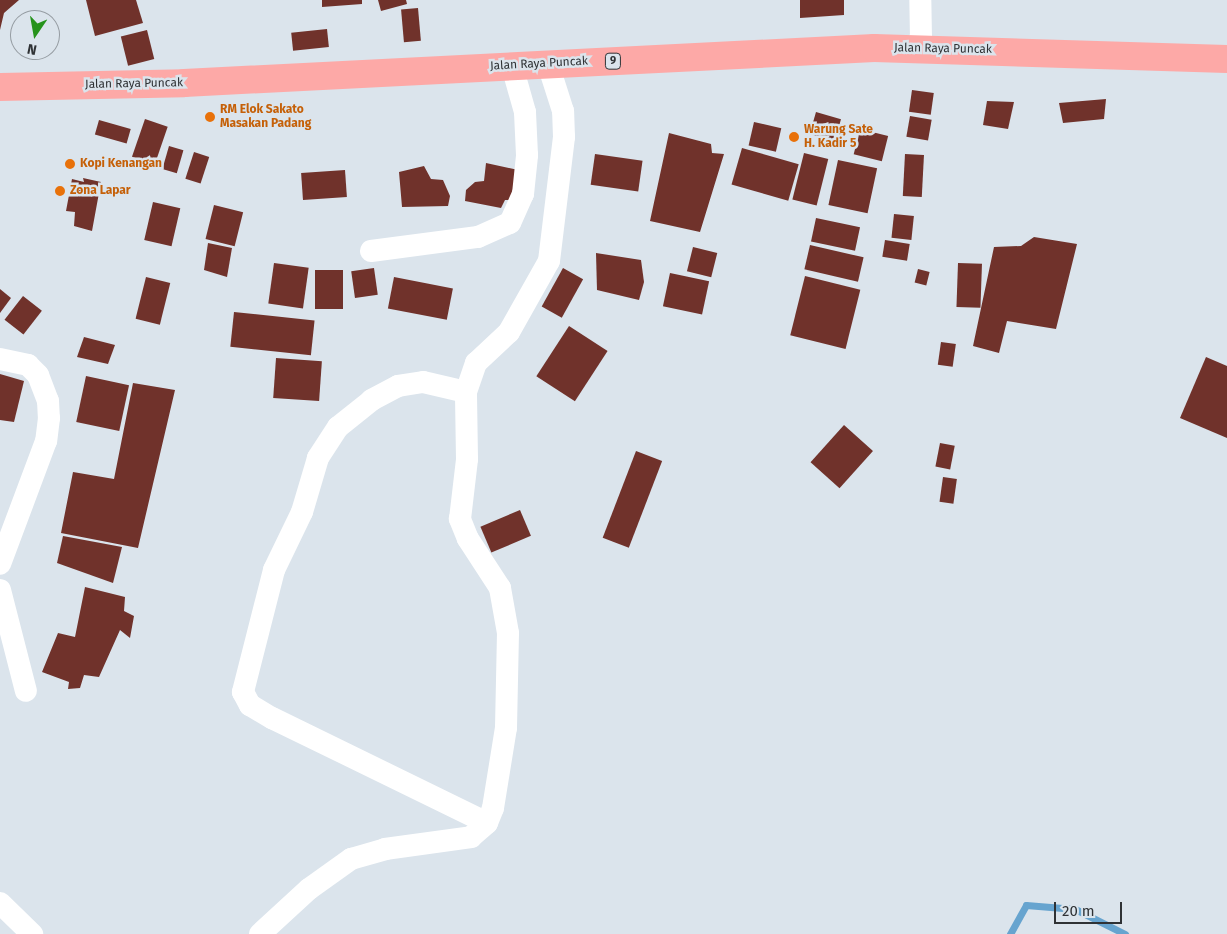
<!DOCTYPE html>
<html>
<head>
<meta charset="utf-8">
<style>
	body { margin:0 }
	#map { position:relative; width:1227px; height:934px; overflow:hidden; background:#dbe4ec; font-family:"Fira Sans",sans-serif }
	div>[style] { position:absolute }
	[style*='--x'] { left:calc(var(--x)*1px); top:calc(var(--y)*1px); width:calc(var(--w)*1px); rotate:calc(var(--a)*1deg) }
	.stream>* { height:7px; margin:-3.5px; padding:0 3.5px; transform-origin:3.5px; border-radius:3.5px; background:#67a4cf }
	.building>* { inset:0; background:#70322b; transform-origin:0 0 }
	.street>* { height:22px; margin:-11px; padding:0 11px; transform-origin:11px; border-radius:11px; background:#fff }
	.highway>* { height:28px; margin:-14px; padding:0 14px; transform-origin:14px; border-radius:14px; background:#fda9a7 }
	.dots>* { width:14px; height:14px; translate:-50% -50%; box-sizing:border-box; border:2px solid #dbe4ec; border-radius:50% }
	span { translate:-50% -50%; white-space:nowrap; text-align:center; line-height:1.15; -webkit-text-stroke:5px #dbe4ec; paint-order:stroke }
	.shield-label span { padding:1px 4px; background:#dbe4ec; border:1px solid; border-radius:4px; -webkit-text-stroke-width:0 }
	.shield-label { font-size:11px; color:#2f3235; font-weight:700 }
	.street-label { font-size:12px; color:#2f3235 }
	.food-label { font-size:12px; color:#c56008; font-weight:700 }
	.left { translate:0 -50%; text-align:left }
	.north { position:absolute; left:10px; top:10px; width:50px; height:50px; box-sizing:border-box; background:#dbe4ec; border:1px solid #969da3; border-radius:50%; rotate:192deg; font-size:14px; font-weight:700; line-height:20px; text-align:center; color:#2f3235 }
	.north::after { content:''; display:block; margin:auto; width:18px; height:22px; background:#26931c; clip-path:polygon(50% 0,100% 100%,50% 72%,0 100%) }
	.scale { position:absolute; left:1054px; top:902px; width:68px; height:22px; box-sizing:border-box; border:2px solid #2f3235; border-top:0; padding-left:6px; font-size:15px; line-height:18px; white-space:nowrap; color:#2f3235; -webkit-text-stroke:4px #dbe4ec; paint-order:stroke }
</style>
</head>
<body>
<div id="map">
	<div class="stream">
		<i style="--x:1010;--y:934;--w:33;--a:-61"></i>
		<i style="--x:1026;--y:905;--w:49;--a:4.7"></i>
		<i style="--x:1075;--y:909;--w:56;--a:26.6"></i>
	</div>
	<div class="building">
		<i style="clip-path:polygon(0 0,19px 0,4px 13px,0 30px)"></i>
		<i style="clip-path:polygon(86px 0,136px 0,143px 23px,95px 36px)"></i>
		<i style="clip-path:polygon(322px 0,362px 0,362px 4px,322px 7px)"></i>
		<i style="clip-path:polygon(378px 0,406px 0,407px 4px,381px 11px)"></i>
		<i style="clip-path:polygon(800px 0,844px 0,844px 15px,800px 18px)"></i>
		<i style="left:418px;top:8px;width:33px;height:17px;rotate:85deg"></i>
		<i style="left:327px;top:29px;width:18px;height:36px;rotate:84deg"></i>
		<i style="left:147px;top:30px;width:30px;height:27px;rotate:76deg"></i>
		<i style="left:912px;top:90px;width:22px;height:22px;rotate:8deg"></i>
		<i style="clip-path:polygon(1106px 99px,1104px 119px,1063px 123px,1059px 103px)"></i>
		<i style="clip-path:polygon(987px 101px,1014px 102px,1008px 129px,983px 125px)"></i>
		<i style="left:816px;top:112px;width:26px;height:23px;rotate:16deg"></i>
		<i style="left:910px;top:116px;width:22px;height:21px;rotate:10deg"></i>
		<i style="left:145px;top:119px;width:24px;height:40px;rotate:19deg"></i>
		<i style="left:99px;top:120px;width:33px;height:15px;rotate:16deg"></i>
		<i style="left:754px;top:122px;width:28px;height:24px;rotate:13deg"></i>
		<i style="left:860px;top:129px;width:29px;height:26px;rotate:14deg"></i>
		<i style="clip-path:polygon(669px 133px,711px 144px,712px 153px,724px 154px,700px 232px,650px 221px)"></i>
		<i style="left:169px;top:146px;width:15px;height:24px;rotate:16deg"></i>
		<i style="left:742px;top:148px;width:59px;height:38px;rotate:16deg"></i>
		<i style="left:194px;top:152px;width:16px;height:28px;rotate:18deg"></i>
		<i style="left:804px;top:153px;width:25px;height:48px;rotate:14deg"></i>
		<i style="left:595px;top:154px;width:48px;height:31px;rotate:8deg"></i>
		<i style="left:905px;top:154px;width:19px;height:42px;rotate:3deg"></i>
		<i style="left:838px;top:160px;width:40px;height:46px;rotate:12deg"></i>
		<i style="clip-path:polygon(486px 163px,523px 171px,519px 200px,505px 200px,501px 208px,465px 201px,466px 190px,475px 182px,484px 181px)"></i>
		<i style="clip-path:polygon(424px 166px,431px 179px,443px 180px,450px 196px,448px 206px,402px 207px,399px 172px)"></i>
		<i style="left:345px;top:170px;width:27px;height:44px;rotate:86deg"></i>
		<i style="clip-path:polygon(83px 178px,101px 182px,92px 231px,74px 226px,75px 212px,66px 211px,72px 179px,84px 182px)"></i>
		<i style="left:153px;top:202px;width:28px;height:39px;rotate:13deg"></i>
		<i style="left:214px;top:205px;width:30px;height:35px;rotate:14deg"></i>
		<i style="left:894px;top:214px;width:20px;height:24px;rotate:6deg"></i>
		<i style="left:816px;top:218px;width:45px;height:24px;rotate:12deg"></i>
		<i style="clip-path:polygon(1034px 237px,1077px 244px,1056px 329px,1007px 321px,999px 353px,973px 346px,994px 247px,1021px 246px)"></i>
		<i style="left:885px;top:240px;width:25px;height:17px;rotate:9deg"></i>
		<i style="clip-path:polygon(208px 243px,232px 248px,227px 277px,204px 270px)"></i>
		<i style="left:810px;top:245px;width:55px;height:25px;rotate:13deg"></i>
		<i style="left:693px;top:247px;width:25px;height:25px;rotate:14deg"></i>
		<i style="clip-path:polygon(596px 253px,641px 260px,644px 282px,639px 300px,597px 290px)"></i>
		<i style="left:274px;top:263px;width:35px;height:41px;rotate:8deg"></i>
		<i style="left:958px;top:263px;width:24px;height:44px;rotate:2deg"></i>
		<i style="left:374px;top:268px;width:27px;height:23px;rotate:82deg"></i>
		<i style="left:563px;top:268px;width:23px;height:44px;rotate:29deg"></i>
		<i style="left:918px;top:269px;width:12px;height:14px;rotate:14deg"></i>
		<i style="left:315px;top:270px;width:28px;height:39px"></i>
		<i style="left:670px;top:273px;width:40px;height:34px;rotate:12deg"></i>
		<i style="left:805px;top:276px;width:57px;height:61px;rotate:14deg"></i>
		<i style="left:146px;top:277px;width:25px;height:43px;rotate:14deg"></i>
		<i style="left:394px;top:277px;width:60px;height:32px;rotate:11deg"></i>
		<i style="clip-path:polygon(0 289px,11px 298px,0 313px)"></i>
		<i style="left:23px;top:296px;width:24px;height:30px;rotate:38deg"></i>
		<i style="left:234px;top:312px;width:81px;height:35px;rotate:6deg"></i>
		<i style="left:569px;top:326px;width:46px;height:60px;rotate:33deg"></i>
		<i style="clip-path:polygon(84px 337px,115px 345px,108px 364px,77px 357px)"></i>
		<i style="left:941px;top:342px;width:15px;height:23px;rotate:8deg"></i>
		<i style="clip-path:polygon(1206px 357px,1227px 366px,1227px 438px,1180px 418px)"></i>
		<i style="left:276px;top:358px;width:46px;height:40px;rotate:4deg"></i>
		<i style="clip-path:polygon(0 374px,24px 381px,14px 422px,0 420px)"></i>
		<i style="left:86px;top:376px;width:44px;height:47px;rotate:12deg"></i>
		<i style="clip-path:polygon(133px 383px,175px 390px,138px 548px,61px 533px,73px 472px,114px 479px)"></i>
		<i style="left:844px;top:425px;width:39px;height:50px;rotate:42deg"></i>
		<i style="left:940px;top:443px;width:15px;height:24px;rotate:11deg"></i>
		<i style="left:636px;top:451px;width:28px;height:93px;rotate:21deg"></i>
		<i style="left:943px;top:477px;width:14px;height:25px;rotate:8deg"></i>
		<i style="left:520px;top:510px;width:28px;height:43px;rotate:67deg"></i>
		<i style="clip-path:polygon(63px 536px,122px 547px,113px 583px,57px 563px)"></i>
		<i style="clip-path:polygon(85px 587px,125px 597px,124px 611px,134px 616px,130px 638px,120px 630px,99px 677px,84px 675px,80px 688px,68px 689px,69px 682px,42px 672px,58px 633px,75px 637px)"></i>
	</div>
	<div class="street">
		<i style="--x:912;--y:48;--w:13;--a:-45"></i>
		<i style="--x:921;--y:39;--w:39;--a:-91"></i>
		<i style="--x:371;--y:251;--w:108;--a:-7.5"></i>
		<i style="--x:478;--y:237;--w:35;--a:-24"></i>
		<i style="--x:510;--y:223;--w:32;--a:-66"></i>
		<i style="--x:523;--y:194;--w:39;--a:-84"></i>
		<i style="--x:527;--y:155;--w:43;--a:-92.7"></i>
		<i style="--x:525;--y:112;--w:48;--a:-105.8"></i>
		<i style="--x:0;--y:359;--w:29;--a:12"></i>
		<i style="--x:28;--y:365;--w:14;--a:45"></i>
		<i style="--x:38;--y:375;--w:28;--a:69"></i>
		<i style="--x:48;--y:401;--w:17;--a:87"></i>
		<i style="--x:49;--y:418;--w:23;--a:97"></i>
		<i style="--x:46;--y:441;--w:131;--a:110.5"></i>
		<i style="--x:466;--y:392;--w:44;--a:-166.9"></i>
		<i style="--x:423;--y:382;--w:25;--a:171"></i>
		<i style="--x:398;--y:386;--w:30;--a:152"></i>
		<i style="--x:372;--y:400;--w:43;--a:141.5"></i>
		<i style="--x:338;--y:427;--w:37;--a:123"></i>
		<i style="--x:318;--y:458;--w:56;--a:106.5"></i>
		<i style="--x:302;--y:512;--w:64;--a:115.8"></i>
		<i style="--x:274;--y:570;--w:126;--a:104.3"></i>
		<i style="--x:243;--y:692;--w:15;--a:62"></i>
		<i style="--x:250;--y:705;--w:26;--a:31"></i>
		<i style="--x:272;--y:718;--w:239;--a:26"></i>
		<i style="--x:0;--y:590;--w:104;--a:75.6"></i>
		<i style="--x:0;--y:903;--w:45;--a:44.1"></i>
		<i style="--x:260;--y:934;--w:67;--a:-42.6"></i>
		<i style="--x:309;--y:889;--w:52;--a:-35.5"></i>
		<i style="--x:351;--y:859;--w:35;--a:-16"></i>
		<i style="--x:385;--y:849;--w:87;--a:-7.9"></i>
		<i style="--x:471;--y:837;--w:21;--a:-41"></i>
		<i style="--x:487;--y:823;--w:16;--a:-68"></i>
		<i style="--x:493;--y:808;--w:81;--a:-80.8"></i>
		<i style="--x:506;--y:728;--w:95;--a:-88.8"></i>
		<i style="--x:508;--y:633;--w:46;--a:-100.1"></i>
		<i style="--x:500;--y:588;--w:59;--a:-123.1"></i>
		<i style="--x:468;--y:539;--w:22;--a:-112"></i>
		<i style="--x:460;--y:519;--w:60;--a:-83.3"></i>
		<i style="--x:467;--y:459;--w:67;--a:-90.9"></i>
		<i style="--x:466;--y:392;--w:31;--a:-71"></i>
		<i style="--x:476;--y:363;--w:45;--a:-43.2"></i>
		<i style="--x:509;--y:332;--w:81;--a:-60.6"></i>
		<i style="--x:549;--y:261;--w:125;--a:-83.1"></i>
		<i style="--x:564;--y:137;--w:26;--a:-92"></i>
		<i style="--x:563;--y:111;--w:49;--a:-107.7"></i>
	</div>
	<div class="highway">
		<i style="--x:0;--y:87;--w:184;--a:-1.2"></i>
		<i style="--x:184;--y:83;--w:691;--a:-2.9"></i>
		<i style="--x:874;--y:48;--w:353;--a:1.8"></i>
	</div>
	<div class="dots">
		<i style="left:210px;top:117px;background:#e8710a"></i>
		<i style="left:794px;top:137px;background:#e8710a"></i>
		<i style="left:70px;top:164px;background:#e8710a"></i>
		<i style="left:60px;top:191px;background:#e8710a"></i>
	</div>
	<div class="shield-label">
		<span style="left:613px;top:61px">9</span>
	</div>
	<div class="street-label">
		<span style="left:943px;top:49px;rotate:1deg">Jalan Raya Puncak</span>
		<span style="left:539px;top:64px;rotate:-3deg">Jalan Raya Puncak</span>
		<span style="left:134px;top:84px;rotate:-1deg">Jalan Raya Puncak</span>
	</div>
	<div class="food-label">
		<span class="left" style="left:220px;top:117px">RM Elok Sakato<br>Masakan Padang</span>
		<span class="left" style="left:804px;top:137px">Warung Sate<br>H. Kadir 5</span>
		<span class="left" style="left:80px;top:164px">Kopi Kenangan</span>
		<span class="left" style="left:70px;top:191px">Zona Lapar</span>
	</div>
	<div class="north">N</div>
	<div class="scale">20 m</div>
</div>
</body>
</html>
